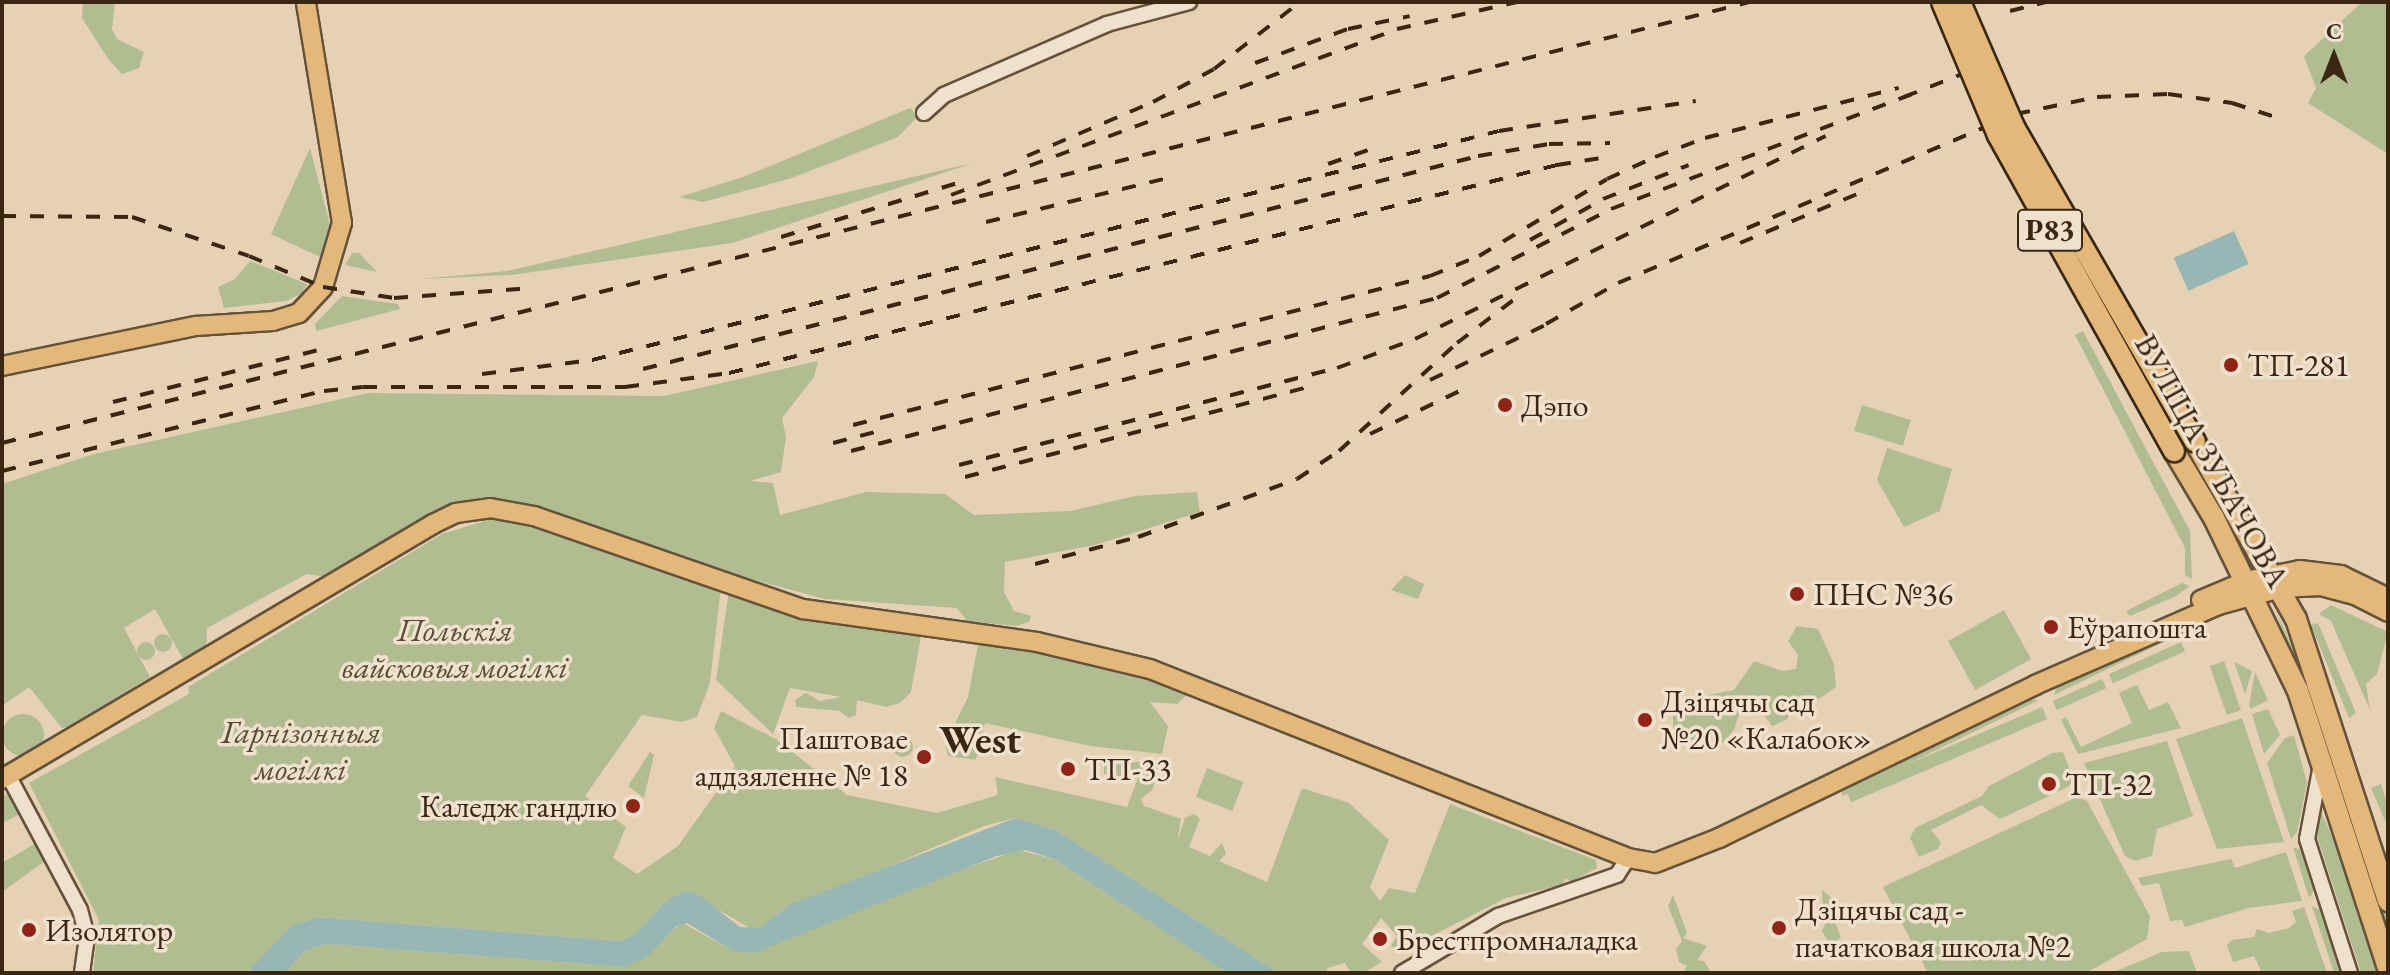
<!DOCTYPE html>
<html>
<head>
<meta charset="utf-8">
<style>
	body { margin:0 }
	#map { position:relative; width:2390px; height:975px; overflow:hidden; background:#e7d1b4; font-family:"EB Garamond",serif }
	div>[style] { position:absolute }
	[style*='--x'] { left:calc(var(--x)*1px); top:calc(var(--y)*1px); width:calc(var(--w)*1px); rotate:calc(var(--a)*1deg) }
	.green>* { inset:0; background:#b1bd91; transform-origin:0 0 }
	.round { border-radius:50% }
	.water>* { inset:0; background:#98b6b3; transform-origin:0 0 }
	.roads { filter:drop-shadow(2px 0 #65523a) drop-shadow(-2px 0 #65523a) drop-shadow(0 2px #65523a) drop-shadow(0 -2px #65523a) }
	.minor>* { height:14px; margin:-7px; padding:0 7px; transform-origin:7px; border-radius:7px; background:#efe1ce }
	.major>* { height:18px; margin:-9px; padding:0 9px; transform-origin:9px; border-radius:9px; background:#e4b87a }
	.highway>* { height:20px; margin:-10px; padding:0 10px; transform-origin:10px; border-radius:10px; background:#e4b87a }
	.rail>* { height:4px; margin-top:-2px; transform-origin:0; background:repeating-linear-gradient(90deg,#3a2711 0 14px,transparent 0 28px) }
	.bridges { filter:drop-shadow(2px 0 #3a2711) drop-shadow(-2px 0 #3a2711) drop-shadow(0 2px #3a2711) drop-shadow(0 -2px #3a2711) }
	.highway-bridge>* { height:20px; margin:-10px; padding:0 10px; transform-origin:10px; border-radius:10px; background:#e4b87a }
	.dots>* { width:22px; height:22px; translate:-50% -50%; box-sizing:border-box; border:4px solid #efe1ce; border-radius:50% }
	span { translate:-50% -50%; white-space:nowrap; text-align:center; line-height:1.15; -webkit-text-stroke:7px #efe1ce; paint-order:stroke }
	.shield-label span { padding:2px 6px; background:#efe1ce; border:2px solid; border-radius:6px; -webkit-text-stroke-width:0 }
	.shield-label { font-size:30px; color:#3a2711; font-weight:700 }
	.poi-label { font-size:32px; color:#3a2711 }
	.left { translate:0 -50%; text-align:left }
	.right { translate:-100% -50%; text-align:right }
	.street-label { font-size:32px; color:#3a2711 }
	.park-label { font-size:32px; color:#584c31; font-style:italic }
	.district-label { font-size:40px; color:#3a2711; font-weight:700 }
	.frame { position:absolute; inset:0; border:4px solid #3a2711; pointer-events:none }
	.north { position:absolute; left:2294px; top:16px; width:80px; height:80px; -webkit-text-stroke:6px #efe1ce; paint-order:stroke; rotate:0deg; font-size:22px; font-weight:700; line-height:32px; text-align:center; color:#3a2711 }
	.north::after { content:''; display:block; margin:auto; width:28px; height:36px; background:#3a2711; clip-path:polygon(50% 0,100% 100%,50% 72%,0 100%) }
</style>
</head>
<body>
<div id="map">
	<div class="green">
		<i style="clip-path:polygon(83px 2px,115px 2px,112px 29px,117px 39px,144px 52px,139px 68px,122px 74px,109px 60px,82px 18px)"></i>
		<i style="clip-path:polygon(2362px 2px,2388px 2px,2388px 154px,2308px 103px,2316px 88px,2304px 56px)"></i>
		<i style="clip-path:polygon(910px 108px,918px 116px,898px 137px,789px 179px,703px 202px,679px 197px,743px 177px)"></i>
		<i style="clip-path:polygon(310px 148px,330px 225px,324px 259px,271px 234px)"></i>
		<i style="clip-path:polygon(973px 163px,732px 243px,512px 275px,420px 279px,507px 271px)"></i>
		<i style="clip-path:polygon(352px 253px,359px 253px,377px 272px,345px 265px)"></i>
		<i style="clip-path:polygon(250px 261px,307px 284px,301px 294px,286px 301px,224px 308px,218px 287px,235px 279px)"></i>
		<i style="clip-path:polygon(342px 296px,398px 304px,400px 309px,316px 331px,315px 324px)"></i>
		<i style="clip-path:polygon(2083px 331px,2190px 531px,2192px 579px,2185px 575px,2185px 548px,2075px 335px)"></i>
		<i style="clip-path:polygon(818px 361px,814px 377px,782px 418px,786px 437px,781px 472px,750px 481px,773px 483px,780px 515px,866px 492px,945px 494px,974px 515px,1070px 511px,1135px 496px,1197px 492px,1200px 512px,1095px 545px,1005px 562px,1004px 592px,1014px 611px,1031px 616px,1029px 622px,1016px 626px,967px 621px,957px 608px,825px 599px,729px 573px,536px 506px,492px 500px,331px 578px,307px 574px,207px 628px,206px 646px,183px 659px,155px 609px,124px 628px,150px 677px,68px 727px,62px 728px,29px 687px,2px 706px,2px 484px,94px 454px,368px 393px,664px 396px)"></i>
		<i style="left:1862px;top:405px;width:51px;height:27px;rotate:17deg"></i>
		<i style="clip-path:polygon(1887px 448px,1952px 469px,1940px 511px,1904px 527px,1877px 480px)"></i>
		<i style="clip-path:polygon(491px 519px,526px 521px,721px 587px,710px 683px,697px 717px,682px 722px,642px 715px,585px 796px,626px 827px,613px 858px,637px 874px,678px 846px,735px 766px,714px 728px,721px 711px,776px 739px,847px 795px,937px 813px,998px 795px,995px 777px,1127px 807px,1138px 778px,1104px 774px,1104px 766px,1093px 761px,1141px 762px,1143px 768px,1152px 762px,1161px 767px,1152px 790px,1141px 799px,1144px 806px,1181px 819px,1177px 842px,1185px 818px,1194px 814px,1200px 819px,1189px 847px,1210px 856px,1222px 843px,1226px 854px,1219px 861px,1267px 882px,1302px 788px,1349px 803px,1389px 840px,1370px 887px,1380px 901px,1389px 888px,1415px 893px,1450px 804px,1596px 860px,1597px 868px,1571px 882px,1566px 878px,1562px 885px,1506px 898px,1402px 951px,1391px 946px,1397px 936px,1381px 918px,1362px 944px,1382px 962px,1363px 973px,1351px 973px,1345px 963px,1327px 968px,1328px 973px,1279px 973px,1056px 830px,1015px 818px,984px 826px,777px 914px,766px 926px,753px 930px,686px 891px,667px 900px,635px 934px,620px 941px,319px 917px,291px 926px,246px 973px,93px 973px,99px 920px,29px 783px,189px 694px,188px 687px,442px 534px)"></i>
		<i style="clip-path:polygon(1405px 575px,1424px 584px,1418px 599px,1391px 590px)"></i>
		<i style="clip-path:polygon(2182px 583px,2190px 586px,2176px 596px,2130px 616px,2126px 611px)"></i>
		<i style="clip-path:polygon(729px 590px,915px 631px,921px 636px,911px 692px,900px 703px,886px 707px,857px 700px,856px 715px,848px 718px,840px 711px,796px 707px,795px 700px,806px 693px,820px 701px,841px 697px,790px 688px,773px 734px,716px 680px)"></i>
		<i style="clip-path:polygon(2331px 605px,2388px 632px,2377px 674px,2366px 684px,2370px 710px,2331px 621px,2319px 614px)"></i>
		<i style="left:2004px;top:610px;width:56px;height:64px;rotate:61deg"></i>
		<i style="clip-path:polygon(2276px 611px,2312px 691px,2358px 825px,2388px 921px,2388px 948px)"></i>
		<i style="clip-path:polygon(2212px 616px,2213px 618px,2054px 695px,2057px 686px)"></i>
		<i style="clip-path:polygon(2318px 623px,2356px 713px,2349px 718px,2311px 625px)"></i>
		<i style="clip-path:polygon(1797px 626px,1818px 629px,1834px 664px,1836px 687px,1810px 705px,1797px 698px,1789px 702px,1788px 719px,1772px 726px,1757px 705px,1741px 708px,1734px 730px,1717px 749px,1673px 743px,1673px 713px,1693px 698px,1734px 690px,1754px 661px,1782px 671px,1796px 669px,1798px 655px,1788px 641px)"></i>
		<i class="round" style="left:154px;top:634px;width:18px;height:18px"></i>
		<i style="clip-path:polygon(979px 639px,1057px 651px,1184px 688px,1187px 695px,1177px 704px,1150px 702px,1168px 726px,1162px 754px,1090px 746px,985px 723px,976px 760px,948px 756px,945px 744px,968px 697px)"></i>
		<i class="round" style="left:137px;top:642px;width:18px;height:18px"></i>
		<i style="left:2181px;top:642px;width:10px;height:79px;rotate:66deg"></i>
		<i style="left:2224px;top:661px;width:52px;height:15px;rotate:71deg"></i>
		<i style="clip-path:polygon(2234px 662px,2252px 671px,2245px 694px)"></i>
		<i style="clip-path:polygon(2255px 672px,2268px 700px,2251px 709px,2249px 705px)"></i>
		<i style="left:2102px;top:679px;width:10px;height:54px;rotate:66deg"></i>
		<i style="clip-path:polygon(2137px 685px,2149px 710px,2168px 702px,2181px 728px,2078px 754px,2061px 720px,2066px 717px,2081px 747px,2132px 723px,2119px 693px)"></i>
		<i style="clip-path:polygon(2025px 700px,2039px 700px,1842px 796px,1842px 790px)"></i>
		<i style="left:2042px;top:707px;width:13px;height:213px;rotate:67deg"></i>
		<i style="clip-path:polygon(2268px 709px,2280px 735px,2264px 754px,2252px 714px)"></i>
		<i class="round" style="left:2px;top:714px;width:42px;height:42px"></i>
		<i style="clip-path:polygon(2242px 718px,2284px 842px,2217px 849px,2176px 739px)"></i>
		<i style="clip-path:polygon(2294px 735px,2307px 783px,2297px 832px,2291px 839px,2267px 763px,2285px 738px)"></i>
		<i class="round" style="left:893px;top:737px;width:20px;height:20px"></i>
		<i style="clip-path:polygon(2167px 741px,2193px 816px,2157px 829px,2152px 856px,2135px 861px,2125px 856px,2084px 763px)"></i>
		<i style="clip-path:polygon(650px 752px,654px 755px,644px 798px,628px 786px)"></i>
		<i style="clip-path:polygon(2063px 752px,2074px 781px,2066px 788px,2000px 819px,1981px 805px,1931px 830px,1941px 842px,1938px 849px,1919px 857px,1910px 838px,1915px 828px,1982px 796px,1989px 786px,2052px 753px)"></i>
		<i style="left:1207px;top:768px;width:39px;height:31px;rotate:21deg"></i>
		<i style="clip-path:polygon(2381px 784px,2388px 807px,2388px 828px,2371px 788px)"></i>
		<i style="clip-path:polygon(11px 792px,22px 813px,2px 823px,2px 797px)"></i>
		<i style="clip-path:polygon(2077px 797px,2087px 801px,2150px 916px,2147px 939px,2086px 973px,1928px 973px,1883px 887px)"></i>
		<i style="clip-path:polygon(2319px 807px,2337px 847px,2379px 973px,2361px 973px,2317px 836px)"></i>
		<i style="clip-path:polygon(36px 843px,45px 861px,2px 892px,2px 863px)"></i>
		<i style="clip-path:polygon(2293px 847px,2304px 851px,2315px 889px,2309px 898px)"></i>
		<i style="clip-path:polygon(1019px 850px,1056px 860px,1227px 973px,284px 973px,305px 951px,327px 944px,624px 967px,683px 923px,731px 950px)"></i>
		<i style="clip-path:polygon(2286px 852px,2302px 901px,2249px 908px,2185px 927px,2182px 920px,2170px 921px,2159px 883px,2142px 886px,2138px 878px,2231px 859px,2235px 868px)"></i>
		<i style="clip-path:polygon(1822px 890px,1839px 904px,1834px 920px,1841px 937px,1831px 946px,1822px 931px,1828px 917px,1823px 913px)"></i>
		<i style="clip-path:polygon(1673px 895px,1687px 933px,1683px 938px,1707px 946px,1697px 960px,1704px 961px,1711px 973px,1682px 973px,1687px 966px,1679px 962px,1676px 949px,1682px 941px,1668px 906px)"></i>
		<i style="clip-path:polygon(2312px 906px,2323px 911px,2344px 973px,2334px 973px)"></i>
		<i style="clip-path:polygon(2304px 907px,2327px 973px,2262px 973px,2254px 956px,2233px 962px,2227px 945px,2232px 940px,2254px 937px,2257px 929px,2269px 933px,2289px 928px,2296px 922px,2292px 911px)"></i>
		<i style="clip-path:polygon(2189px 951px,2197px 973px,2111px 973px,2162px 952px)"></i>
	</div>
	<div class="water">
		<i style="left:2234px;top:231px;width:36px;height:66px;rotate:66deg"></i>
		<i style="clip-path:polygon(1015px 818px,1056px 830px,1279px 973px,1227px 973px,1056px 860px,1026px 850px,997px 856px,754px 953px,731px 950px,687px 923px,676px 927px,647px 957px,624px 967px,327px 944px,305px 951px,284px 973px,246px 973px,291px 926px,319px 917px,620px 941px,635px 934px,667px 900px,686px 891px,699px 895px,740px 927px,760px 928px,789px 905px)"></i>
	</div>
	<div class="roads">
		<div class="minor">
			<i style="--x:924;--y:113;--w:27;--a:-42"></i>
			<i style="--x:944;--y:95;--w:178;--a:-23.5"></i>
			<i style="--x:1107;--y:24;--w:85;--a:-15"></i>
			<i style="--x:2321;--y:765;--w:75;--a:100.7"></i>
			<i style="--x:2307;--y:839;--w:141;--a:72.2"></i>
			<i style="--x:8;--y:775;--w:153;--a:61.9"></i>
			<i style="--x:80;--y:910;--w:28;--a:75"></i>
			<i style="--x:87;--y:937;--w:36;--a:98"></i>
			<i style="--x:1402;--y:973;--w:112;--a:-30.7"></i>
			<i style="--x:1498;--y:916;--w:126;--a:-19"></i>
			<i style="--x:1617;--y:875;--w:20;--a:-57"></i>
		</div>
		<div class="major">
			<i style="--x:2;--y:366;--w:198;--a:-11.7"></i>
			<i style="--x:196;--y:326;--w:77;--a:-3.7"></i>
			<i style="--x:273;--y:321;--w:27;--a:-17"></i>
			<i style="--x:299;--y:313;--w:35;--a:-47"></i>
			<i style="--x:323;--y:287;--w:67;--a:-73.5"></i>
			<i style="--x:342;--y:223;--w:224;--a:-99.3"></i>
			<i style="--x:2201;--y:600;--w:49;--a:-22.9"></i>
			<i style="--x:2246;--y:581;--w:55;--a:-11.5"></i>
			<i style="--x:2300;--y:570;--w:41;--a:7"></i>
			<i style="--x:2341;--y:575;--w:52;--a:26.1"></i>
			<i style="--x:2;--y:779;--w:501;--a:-30.61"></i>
			<i style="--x:433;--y:524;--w:25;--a:-26"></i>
			<i style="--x:456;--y:513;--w:34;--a:-8"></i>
			<i style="--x:490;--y:508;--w:45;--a:10.3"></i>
			<i style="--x:534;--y:516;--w:285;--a:19.1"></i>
			<i style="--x:803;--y:609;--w:236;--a:8"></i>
			<i style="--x:1037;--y:642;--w:116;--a:13.4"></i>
			<i style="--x:1150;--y:669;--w:514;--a:21.57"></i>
			<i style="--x:1628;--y:858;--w:27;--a:10"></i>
			<i style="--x:1655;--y:863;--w:69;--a:-21.3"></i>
			<i style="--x:1719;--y:838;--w:351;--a:-25.8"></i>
			<i style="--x:2035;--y:685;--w:200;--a:-23.6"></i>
			<i style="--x:2218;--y:605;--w:65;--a:-15.1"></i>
			<i style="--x:2281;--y:588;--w:40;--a:-2.9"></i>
			<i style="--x:2321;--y:586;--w:35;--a:15"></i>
			<i style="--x:2355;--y:595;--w:37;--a:27"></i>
		</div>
		<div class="highway">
			<i style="--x:2195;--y:442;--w:204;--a:60.3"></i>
			<i style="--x:2296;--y:619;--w:297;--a:71.9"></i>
			<i style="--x:2174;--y:451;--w:78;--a:59.2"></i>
			<i style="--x:2214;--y:518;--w:192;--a:64.1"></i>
			<i style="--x:2298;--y:691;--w:291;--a:72"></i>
		</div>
	</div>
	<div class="rail">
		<i style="--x:2010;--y:11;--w:36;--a:-14"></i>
		<i style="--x:1255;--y:63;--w:99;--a:-20.1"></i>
		<i style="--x:1348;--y:29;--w:63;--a:-11.8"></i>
		<i style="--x:1904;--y:97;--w:76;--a:-21.5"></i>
		<i style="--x:1027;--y:156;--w:137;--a:-23.2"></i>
		<i style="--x:1153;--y:102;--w:69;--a:-28.4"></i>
		<i style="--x:1214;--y:69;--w:109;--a:-37.9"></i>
		<i style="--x:1328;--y:164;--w:49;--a:-19.2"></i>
		<i style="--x:951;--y:195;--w:476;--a:-20.4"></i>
		<i style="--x:1397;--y:29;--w:123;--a:-12.7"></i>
		<i style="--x:2;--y:216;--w:130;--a:0.4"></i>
		<i style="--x:132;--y:217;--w:123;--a:18.4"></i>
		<i style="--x:249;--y:256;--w:80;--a:22.7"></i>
		<i style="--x:323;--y:287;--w:72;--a:8.8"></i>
		<i style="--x:394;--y:298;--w:139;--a:-4.1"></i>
		<i style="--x:986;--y:222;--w:195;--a:-13.6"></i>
		<i style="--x:781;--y:237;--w:188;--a:-17"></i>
		<i style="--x:1530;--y:240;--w:84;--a:-29.3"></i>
		<i style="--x:1603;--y:199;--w:92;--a:-21.6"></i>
		<i style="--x:1740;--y:243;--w:140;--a:-22.7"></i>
		<i style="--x:1546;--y:324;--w:83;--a:-29.7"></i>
		<i style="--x:1618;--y:283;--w:432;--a:-23"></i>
		<i style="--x:2016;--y:114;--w:83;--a:-11.9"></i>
		<i style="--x:2097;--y:97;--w:71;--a:-2.4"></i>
		<i style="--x:2168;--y:94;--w:65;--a:8"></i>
		<i style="--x:2232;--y:103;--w:45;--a:18"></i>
		<i style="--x:643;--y:369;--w:862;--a:-14.31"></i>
		<i style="--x:1478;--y:156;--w:72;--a:-9.6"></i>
		<i style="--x:1549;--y:144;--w:61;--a:-0.9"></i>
		<i style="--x:482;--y:374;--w:111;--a:-7.3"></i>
		<i style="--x:592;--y:360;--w:935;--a:-14.17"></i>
		<i style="--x:1499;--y:131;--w:199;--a:-8.7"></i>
		<i style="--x:1430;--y:380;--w:140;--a:-25.5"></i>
		<i style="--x:113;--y:402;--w:221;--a:-14.2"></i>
		<i style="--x:853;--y:425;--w:596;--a:-14.48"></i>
		<i style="--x:1430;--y:276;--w:53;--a:-22.2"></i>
		<i style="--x:1479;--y:256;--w:149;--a:-31"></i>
		<i style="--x:1607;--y:179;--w:53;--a:-24.6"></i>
		<i style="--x:1655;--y:157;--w:53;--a:-20.8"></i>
		<i style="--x:1705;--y:138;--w:200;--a:-14.5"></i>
		<i style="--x:1370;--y:434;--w:102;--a:-25.6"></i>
		<i style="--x:2;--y:443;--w:1803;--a:-14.16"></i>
		<i style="--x:833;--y:443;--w:43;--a:-14.7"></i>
		<i style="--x:851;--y:451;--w:606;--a:-14.63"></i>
		<i style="--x:1437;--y:298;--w:195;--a:-27.1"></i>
		<i style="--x:1611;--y:209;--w:322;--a:-20.9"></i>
		<i style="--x:959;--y:465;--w:390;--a:-14.4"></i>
		<i style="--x:1337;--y:368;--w:83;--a:-20.4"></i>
		<i style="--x:1415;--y:339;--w:458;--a:-26.3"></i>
		<i style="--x:2;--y:471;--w:332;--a:-14"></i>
		<i style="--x:324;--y:391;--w:39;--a:-6"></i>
		<i style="--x:363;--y:387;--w:262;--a:0"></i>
		<i style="--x:625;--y:387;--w:105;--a:-7.7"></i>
		<i style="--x:729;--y:373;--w:854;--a:-14.1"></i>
		<i style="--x:1557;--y:165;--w:51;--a:-9.1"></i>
		<i style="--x:965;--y:477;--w:363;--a:-14.7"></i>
		<i style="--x:1035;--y:564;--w:106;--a:-14.7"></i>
		<i style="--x:1138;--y:537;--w:169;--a:-20"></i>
		<i style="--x:1297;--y:479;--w:50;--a:-33.7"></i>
		<i style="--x:1339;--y:451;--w:160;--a:-42.5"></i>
		<i style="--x:1457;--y:343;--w:74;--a:-37.3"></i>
	</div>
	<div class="bridges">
		<div class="highway-bridge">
			<i style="--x:1942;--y:2;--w:144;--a:67.2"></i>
			<i style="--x:1998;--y:135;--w:362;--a:60.9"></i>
			<i style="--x:1960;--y:2;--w:136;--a:66.6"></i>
			<i style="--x:2014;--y:127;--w:363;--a:60.1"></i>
		</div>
	</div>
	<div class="dots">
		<i style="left:2231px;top:365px;background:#8f2418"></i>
		<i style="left:1505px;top:405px;background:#8f2418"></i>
		<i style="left:1797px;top:594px;background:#8f2418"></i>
		<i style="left:2051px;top:627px;background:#8f2418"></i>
		<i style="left:1645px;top:720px;background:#8f2418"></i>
		<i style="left:924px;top:757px;background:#8f2418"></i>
		<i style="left:1068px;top:769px;background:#8f2418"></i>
		<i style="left:2049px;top:784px;background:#8f2418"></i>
		<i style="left:633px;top:806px;background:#8f2418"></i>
		<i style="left:1779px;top:928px;background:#8f2418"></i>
		<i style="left:29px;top:930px;background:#8f2418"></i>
		<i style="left:1380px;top:939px;background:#8f2418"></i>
	</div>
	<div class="shield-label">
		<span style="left:2050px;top:230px">Р83</span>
	</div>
	<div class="poi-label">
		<span class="left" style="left:2247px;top:365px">ТП-281</span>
		<span class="left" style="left:1521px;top:405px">Дэпо</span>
		<span class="left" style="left:1813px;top:594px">ПНС №36</span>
		<span class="left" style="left:2067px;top:627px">Еўрапошта</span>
		<span class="left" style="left:1661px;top:720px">Дзіцячы сад<br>№20 «Калабок»</span>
		<span class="right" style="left:908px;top:757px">Паштовае<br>аддзяленне № 18</span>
		<span class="left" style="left:1084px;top:769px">ТП-33</span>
		<span class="left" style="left:2065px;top:784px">ТП-32</span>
		<span class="right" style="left:617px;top:806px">Каледж гандлю</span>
		<span class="left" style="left:1795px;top:928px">Дзіцячы сад -<br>пачатковая школа №2</span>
		<span class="left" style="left:45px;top:930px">Изолятор</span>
		<span class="left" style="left:1396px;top:939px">Брестпромналадка</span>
	</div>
	<div class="street-label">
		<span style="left:2212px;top:461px;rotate:61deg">ВУЛІЦА ЗУБАЧОВА</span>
	</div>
	<div class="park-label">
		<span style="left:455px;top:649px">Польскія<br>вайсковыя могілкі</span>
		<span style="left:301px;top:751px">Гарнізонныя<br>могілкі</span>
	</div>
	<div class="district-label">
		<span style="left:980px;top:739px">West</span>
	</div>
	<div class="frame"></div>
	<div class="north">С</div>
</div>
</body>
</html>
